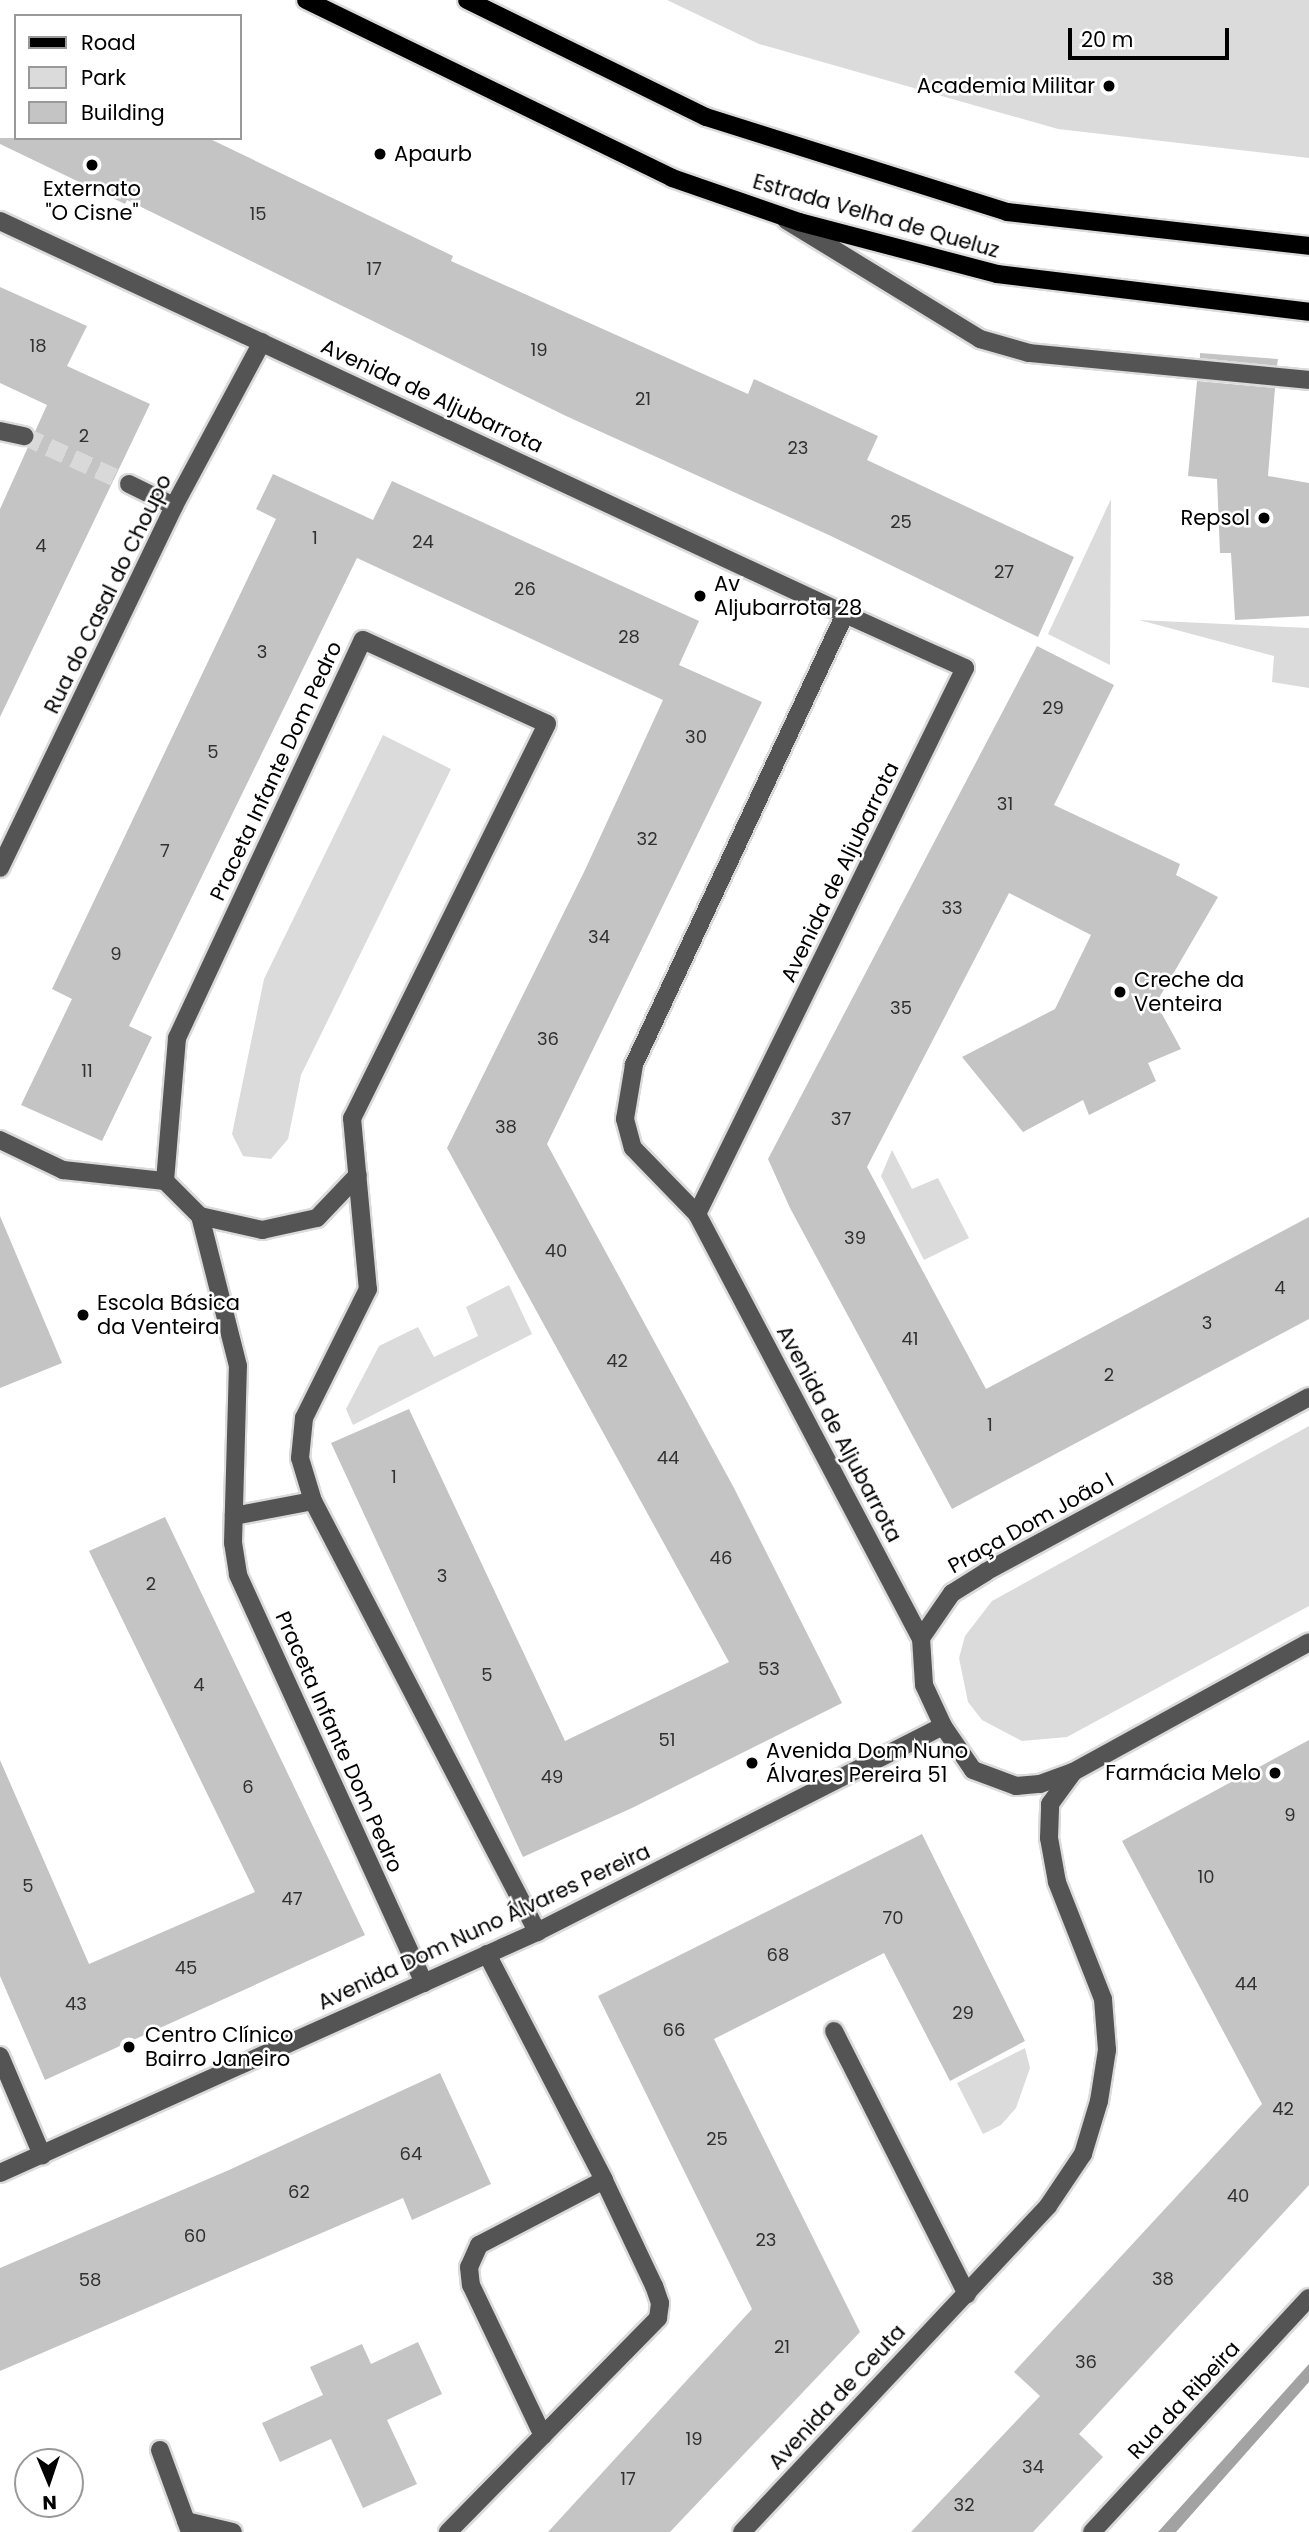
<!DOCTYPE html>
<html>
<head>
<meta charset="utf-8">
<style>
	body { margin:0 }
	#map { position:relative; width:1309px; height:2532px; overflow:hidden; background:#fff; font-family:Poppins,sans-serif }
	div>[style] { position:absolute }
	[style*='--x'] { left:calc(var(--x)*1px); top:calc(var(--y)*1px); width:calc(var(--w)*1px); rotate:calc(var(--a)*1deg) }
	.green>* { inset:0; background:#dbdbdb }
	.water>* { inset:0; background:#a2a2a2 }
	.building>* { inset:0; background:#c4c4c4 }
	.minor-tunnel>* { height:18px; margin-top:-9px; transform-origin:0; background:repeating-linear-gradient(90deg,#d9d9d9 0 18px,transparent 0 27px) }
	.roads { filter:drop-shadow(2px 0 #dbdbdb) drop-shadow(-2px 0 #dbdbdb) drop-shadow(0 2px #dbdbdb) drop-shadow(0 -2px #dbdbdb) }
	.minor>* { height:18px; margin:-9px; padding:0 9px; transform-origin:9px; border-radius:9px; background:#545454 }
	.major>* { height:18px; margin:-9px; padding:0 9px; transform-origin:9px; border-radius:9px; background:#000 }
	.dots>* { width:19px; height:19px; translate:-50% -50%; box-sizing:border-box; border:4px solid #fff; border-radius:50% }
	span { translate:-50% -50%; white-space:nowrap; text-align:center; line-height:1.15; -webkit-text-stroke:5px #fff; paint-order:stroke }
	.number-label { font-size:18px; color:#313131 }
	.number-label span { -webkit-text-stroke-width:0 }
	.poi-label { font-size:21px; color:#000 }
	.right { translate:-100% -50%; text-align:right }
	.left { translate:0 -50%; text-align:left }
	.street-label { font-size:21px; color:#000 }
	.legend { position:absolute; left:14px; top:14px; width:228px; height:126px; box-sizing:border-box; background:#fff; border:2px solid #999; margin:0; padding:9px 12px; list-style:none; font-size:21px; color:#000 }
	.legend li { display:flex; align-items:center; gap:14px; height:35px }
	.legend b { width:35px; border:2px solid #999 }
	.north { position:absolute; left:14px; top:2448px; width:70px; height:70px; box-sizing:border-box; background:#fff; border:2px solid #999; border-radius:50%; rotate:178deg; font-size:19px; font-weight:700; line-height:28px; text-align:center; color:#000 }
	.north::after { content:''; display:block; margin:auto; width:24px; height:32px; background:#000; clip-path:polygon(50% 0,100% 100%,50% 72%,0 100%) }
	.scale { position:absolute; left:1068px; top:28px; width:161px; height:32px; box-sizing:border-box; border:4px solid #000; border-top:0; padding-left:9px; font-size:21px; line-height:24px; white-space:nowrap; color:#000; -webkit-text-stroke:5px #fff; paint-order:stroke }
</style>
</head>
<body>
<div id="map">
	<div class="green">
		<i style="clip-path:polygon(667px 0,1309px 0,1309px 158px,1058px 129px,759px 44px)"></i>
		<i style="clip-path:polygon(1111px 499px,1110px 665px,1048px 634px)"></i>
		<i style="clip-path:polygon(1139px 620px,1309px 628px,1309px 688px,1272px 682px,1274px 656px)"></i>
		<i style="clip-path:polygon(383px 735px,451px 769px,301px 1075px,288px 1139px,271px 1159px,243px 1156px,232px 1134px,264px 979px)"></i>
		<i style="clip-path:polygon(892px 1150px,912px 1189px,938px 1178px,969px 1238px,924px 1260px,881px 1176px)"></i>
		<i style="clip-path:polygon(509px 1285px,532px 1334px,353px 1425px,346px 1409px,379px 1346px,418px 1327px,434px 1357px,478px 1336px,466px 1307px)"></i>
		<i style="clip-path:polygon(1309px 1426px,1309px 1606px,1067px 1737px,1022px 1741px,982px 1720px,968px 1702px,959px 1658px,965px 1636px,992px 1601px)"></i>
		<i style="clip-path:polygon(1025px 2048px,1030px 2068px,1016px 2108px,1001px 2125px,983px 2134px,957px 2083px)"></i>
	</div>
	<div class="water">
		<i style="clip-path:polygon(1309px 2364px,1309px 2382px,1176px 2532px,1158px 2532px)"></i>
	</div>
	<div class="building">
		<i style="clip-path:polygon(0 138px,208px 138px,453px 256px,451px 261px,748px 394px,754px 379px,878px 436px,867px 460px,1074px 557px,1038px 637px,831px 536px,566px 416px,127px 200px,125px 204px,0 144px)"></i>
		<i style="clip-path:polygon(0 287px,87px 326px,67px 366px,150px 404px,0 717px,0 509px,47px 405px,0 383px)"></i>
		<i style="clip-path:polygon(1200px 353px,1278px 359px,1277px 366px,1200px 358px)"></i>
		<i style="clip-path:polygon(1197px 381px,1275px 388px,1268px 476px,1309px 483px,1309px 616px,1235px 620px,1231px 553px,1220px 553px,1217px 479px,1188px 476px)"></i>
		<i style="clip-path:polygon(273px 474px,373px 520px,392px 481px,699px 621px,679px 665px,762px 702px,547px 1144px,734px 1488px,842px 1703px,632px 1808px,523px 1857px,331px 1443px,409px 1409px,565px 1741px,729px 1662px,447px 1148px,585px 870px,663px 700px,357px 558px,129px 1026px,152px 1037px,102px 1141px,21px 1105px,72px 999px,52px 989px,276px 519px,256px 509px)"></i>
		<i style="clip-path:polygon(1037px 646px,1114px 685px,1054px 805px,1180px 864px,1176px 875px,1218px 897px,1156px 1003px,1181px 1049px,1148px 1063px,1156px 1081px,1089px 1115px,1083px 1100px,1023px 1132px,962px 1057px,1055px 1009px,1091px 935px,1009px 893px,867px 1167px,986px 1389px,1309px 1217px,1309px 1319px,952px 1509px,790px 1208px,768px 1159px)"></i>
		<i style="clip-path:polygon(0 1216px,62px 1363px,0 1388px)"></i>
		<i style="clip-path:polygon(165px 1517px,365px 1935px,45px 2080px,0 1976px,0 1760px,89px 1964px,255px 1892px,89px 1551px)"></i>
		<i style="clip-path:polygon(1309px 1740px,1309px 2185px,1079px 2434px,1103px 2457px,1033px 2532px,911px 2532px,1040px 2396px,1014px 2372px,1262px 2104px,1122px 1841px)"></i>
		<i style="clip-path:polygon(922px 1834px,1025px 2041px,950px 2081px,884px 1953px,714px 2039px,860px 2332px,670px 2532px,548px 2532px,752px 2309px,598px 1996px)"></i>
		<i style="clip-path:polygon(440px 2073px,491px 2184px,412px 2220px,403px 2198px,0 2371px,0 2268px,229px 2170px)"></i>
		<i style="clip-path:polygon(418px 2342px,442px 2394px,387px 2420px,417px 2484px,363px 2508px,331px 2439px,280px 2462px,262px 2423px,323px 2395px,310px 2367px,362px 2344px,371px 2364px)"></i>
	</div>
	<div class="minor-tunnel">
		<i style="--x:24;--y:436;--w:115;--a:24.6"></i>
	</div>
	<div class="roads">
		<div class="minor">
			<i style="--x:786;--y:220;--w:228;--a:31.5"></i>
			<i style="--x:980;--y:339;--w:51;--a:15.9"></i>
			<i style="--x:1029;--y:353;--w:281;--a:5.5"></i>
			<i style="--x:0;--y:221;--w:932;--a:24.94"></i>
			<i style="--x:845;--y:614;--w:498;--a:115.1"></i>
			<i style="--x:634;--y:1065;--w:55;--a:99.5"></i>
			<i style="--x:625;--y:1119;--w:30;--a:75"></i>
			<i style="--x:633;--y:1148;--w:92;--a:45.9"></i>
			<i style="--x:697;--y:1214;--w:480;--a:62.2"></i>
			<i style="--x:0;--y:431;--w:25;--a:12"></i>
			<i style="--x:129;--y:484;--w:50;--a:26.1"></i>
			<i style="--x:0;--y:868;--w:402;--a:-64.3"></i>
			<i style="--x:174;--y:506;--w:186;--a:-61.8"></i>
			<i style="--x:0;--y:1140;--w:70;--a:25.5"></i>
			<i style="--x:63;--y:1170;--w:103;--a:6.2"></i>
			<i style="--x:697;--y:1214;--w:608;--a:-63.86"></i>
			<i style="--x:965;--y:668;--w:132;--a:-155.8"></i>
			<i style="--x:200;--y:1216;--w:64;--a:12.7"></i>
			<i style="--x:262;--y:1230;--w:56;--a:-12.3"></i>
			<i style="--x:317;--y:1218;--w:59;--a:-46.4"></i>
			<i style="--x:1309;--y:1397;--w:367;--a:151.6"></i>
			<i style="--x:986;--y:1572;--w:40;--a:148"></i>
			<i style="--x:952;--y:1593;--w:55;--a:124.6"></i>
			<i style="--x:921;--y:1638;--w:47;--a:86.3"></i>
			<i style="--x:924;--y:1685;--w:45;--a:65.1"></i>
			<i style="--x:943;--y:1726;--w:53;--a:55.7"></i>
			<i style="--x:973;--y:1770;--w:46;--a:20.4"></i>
			<i style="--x:1016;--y:1786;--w:24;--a:-5"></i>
			<i style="--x:1040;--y:1784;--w:35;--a:-20"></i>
			<i style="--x:1073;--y:1772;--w:269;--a:-28.8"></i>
			<i style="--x:234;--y:1516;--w:80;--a:-10.8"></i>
			<i style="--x:487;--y:1954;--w:254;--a:62.6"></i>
			<i style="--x:604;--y:2180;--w:141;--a:152.5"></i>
			<i style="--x:479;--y:2245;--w:24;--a:114"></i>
			<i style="--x:469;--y:2267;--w:18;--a:84"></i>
			<i style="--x:471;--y:2285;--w:167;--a:64.5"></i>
			<i style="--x:424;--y:1983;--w:449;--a:-114.5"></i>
			<i style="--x:238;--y:1574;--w:31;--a:-99"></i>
			<i style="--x:233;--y:1543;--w:177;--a:-88.4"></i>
			<i style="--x:238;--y:1366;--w:155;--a:-104.2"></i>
			<i style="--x:200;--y:1216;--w:49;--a:-135"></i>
			<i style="--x:165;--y:1181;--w:144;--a:-85.2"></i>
			<i style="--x:177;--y:1038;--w:439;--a:-65"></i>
			<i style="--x:363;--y:640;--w:202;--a:24.5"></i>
			<i style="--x:547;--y:724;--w:440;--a:116.3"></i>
			<i style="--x:352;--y:1118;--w:172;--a:84.7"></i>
			<i style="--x:368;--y:1289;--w:144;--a:116.4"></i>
			<i style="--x:304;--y:1418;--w:40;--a:95.7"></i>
			<i style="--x:300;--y:1458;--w:45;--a:73.2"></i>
			<i style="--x:313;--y:1501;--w:486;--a:62.5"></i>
			<i style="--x:834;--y:2031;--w:295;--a:63.2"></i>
			<i style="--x:0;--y:2056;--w:108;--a:67"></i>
			<i style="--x:0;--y:2173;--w:589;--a:-24.17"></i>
			<i style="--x:537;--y:1932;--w:455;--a:-26.9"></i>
			<i style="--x:160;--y:2450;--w:87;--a:69.9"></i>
			<i style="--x:186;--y:2521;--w:48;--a:13.2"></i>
			<i style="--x:448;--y:2532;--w:300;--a:-45.5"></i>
			<i style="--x:658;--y:2318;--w:15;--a:-82"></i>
			<i style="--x:660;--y:2303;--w:18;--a:-109"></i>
			<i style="--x:654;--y:2286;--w:117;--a:-115.3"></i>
			<i style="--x:742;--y:2532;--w:447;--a:-46.8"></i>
			<i style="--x:1048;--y:2206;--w:63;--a:-56.1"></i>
			<i style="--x:1083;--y:2154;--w:55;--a:-73.2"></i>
			<i style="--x:1099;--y:2101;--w:52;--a:-81.1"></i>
			<i style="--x:1107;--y:2050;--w:51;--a:-94.5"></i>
			<i style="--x:1103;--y:1999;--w:126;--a:-111.5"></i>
			<i style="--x:1057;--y:1882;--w:45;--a:-100.3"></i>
			<i style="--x:1049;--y:1838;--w:34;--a:-88"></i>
			<i style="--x:1050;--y:1804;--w:39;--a:-54"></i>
			<i style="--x:1092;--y:2532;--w:319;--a:-47.2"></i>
		</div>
		<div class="major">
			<i style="--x:306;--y:0;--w:407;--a:25.9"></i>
			<i style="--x:672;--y:178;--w:134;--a:19.1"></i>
			<i style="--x:799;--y:222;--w:205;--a:14.7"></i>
			<i style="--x:997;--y:274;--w:314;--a:6.9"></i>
			<i style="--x:467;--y:0;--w:266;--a:26.1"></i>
			<i style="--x:706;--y:117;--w:316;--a:17.5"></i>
			<i style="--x:1007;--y:212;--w:304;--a:6.4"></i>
		</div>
	</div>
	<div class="dots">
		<i style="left:1109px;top:86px;background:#000"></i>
		<i style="left:380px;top:154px;background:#000"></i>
		<i style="left:92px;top:165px;background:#000"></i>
		<i style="left:1264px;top:518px;background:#000"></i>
		<i style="left:700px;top:596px;background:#000"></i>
		<i style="left:1120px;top:992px;background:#000"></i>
		<i style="left:83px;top:1315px;background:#000"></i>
		<i style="left:752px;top:1763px;background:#000"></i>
		<i style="left:1275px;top:1773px;background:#000"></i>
		<i style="left:129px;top:2047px;background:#000"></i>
	</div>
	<div class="number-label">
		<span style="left:258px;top:214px">15</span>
		<span style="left:374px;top:269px">17</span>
		<span style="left:38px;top:346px">18</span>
		<span style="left:539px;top:350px">19</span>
		<span style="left:643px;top:399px">21</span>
		<span style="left:84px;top:436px">2</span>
		<span style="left:798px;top:448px">23</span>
		<span style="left:901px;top:522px">25</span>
		<span style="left:315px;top:538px">1</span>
		<span style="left:423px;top:542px">24</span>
		<span style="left:41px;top:546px">4</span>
		<span style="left:1004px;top:572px">27</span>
		<span style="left:525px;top:589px">26</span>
		<span style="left:629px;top:637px">28</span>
		<span style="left:262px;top:652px">3</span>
		<span style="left:1053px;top:708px">29</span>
		<span style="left:696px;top:737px">30</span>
		<span style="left:213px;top:752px">5</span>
		<span style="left:1005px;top:804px">31</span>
		<span style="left:647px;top:839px">32</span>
		<span style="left:165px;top:851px">7</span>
		<span style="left:952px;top:908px">33</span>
		<span style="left:599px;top:937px">34</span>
		<span style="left:116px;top:954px">9</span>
		<span style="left:901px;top:1008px">35</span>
		<span style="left:548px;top:1039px">36</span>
		<span style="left:87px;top:1071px">11</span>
		<span style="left:841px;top:1119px">37</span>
		<span style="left:506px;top:1127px">38</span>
		<span style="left:855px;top:1238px">39</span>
		<span style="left:556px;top:1251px">40</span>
		<span style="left:1280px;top:1288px">4</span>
		<span style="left:1207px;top:1323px">3</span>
		<span style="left:910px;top:1339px">41</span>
		<span style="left:617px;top:1361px">42</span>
		<span style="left:1109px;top:1375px">2</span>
		<span style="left:990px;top:1425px">1</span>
		<span style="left:668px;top:1458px">44</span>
		<span style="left:394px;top:1477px">1</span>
		<span style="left:721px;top:1558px">46</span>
		<span style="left:442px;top:1576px">3</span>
		<span style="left:151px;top:1584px">2</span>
		<span style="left:769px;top:1669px">53</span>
		<span style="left:487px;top:1675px">5</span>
		<span style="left:199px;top:1685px">4</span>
		<span style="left:667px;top:1740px">51</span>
		<span style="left:552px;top:1777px">49</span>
		<span style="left:248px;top:1787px">6</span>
		<span style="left:1290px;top:1815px">9</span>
		<span style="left:1206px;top:1877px">10</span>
		<span style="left:28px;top:1886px">5</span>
		<span style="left:292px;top:1899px">47</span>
		<span style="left:893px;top:1918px">70</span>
		<span style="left:778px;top:1955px">68</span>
		<span style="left:186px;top:1968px">45</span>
		<span style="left:1246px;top:1984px">44</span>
		<span style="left:76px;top:2004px">43</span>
		<span style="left:963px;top:2013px">29</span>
		<span style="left:674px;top:2030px">66</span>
		<span style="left:1283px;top:2109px">42</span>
		<span style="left:717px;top:2139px">25</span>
		<span style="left:411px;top:2154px">64</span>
		<span style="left:299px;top:2192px">62</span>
		<span style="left:1238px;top:2196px">40</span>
		<span style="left:195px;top:2236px">60</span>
		<span style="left:766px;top:2240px">23</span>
		<span style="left:1163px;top:2279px">38</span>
		<span style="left:90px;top:2280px">58</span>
		<span style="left:782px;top:2347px">21</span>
		<span style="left:1086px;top:2362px">36</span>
		<span style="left:694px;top:2439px">19</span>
		<span style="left:1033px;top:2467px">34</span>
		<span style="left:628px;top:2479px">17</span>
		<span style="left:964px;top:2505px">32</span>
	</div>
	<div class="poi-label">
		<span class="right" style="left:1095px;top:86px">Academia Militar</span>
		<span class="left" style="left:394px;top:154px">Apaurb</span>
		<span style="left:92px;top:201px">Externato<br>"O Cisne"</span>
		<span class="right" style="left:1250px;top:518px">Repsol</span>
		<span class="left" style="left:714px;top:596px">Av<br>Aljubarrota 28</span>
		<span class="left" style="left:1134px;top:992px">Creche da<br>Venteira</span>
		<span class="left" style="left:97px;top:1315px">Escola Básica<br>da Venteira</span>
		<span class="left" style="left:766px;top:1763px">Avenida Dom Nuno<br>Álvares Pereira 51</span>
		<span class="right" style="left:1261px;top:1773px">Farmácia Melo</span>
		<span class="left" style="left:145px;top:2047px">Centro Clínico<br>Bairro Janeiro</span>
	</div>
	<div class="street-label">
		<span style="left:876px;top:216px;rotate:16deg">Estrada Velha de Queluz</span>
		<span style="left:432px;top:396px;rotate:25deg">Avenida de Aljubarrota</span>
		<span style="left:108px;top:594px;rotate:-64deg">Rua do Casal do Choupo</span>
		<span style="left:276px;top:771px;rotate:-65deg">Praceta Infante Dom Pedro</span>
		<span style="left:840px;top:872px;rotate:-64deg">Avenida de Aljubarrota</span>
		<span style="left:839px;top:1434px;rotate:62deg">Avenida de Aljubarrota</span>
		<span style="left:1031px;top:1523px;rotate:-29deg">Praça Dom João I</span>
		<span style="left:339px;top:1742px;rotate:66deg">Praceta Infante Dom Pedro</span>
		<span style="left:484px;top:1927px;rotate:-25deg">Avenida Dom Nuno Álvares Pereira</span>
		<span style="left:837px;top:2397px;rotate:-47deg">Avenida de Ceuta</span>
		<span style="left:1184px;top:2400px;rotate:-47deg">Rua da Ribeira</span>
	</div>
	<ul class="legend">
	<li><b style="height:9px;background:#000"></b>Road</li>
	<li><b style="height:19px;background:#dbdbdb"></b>Park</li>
	<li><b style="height:19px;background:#c4c4c4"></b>Building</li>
	</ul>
	<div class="north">N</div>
	<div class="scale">20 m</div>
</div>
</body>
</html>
